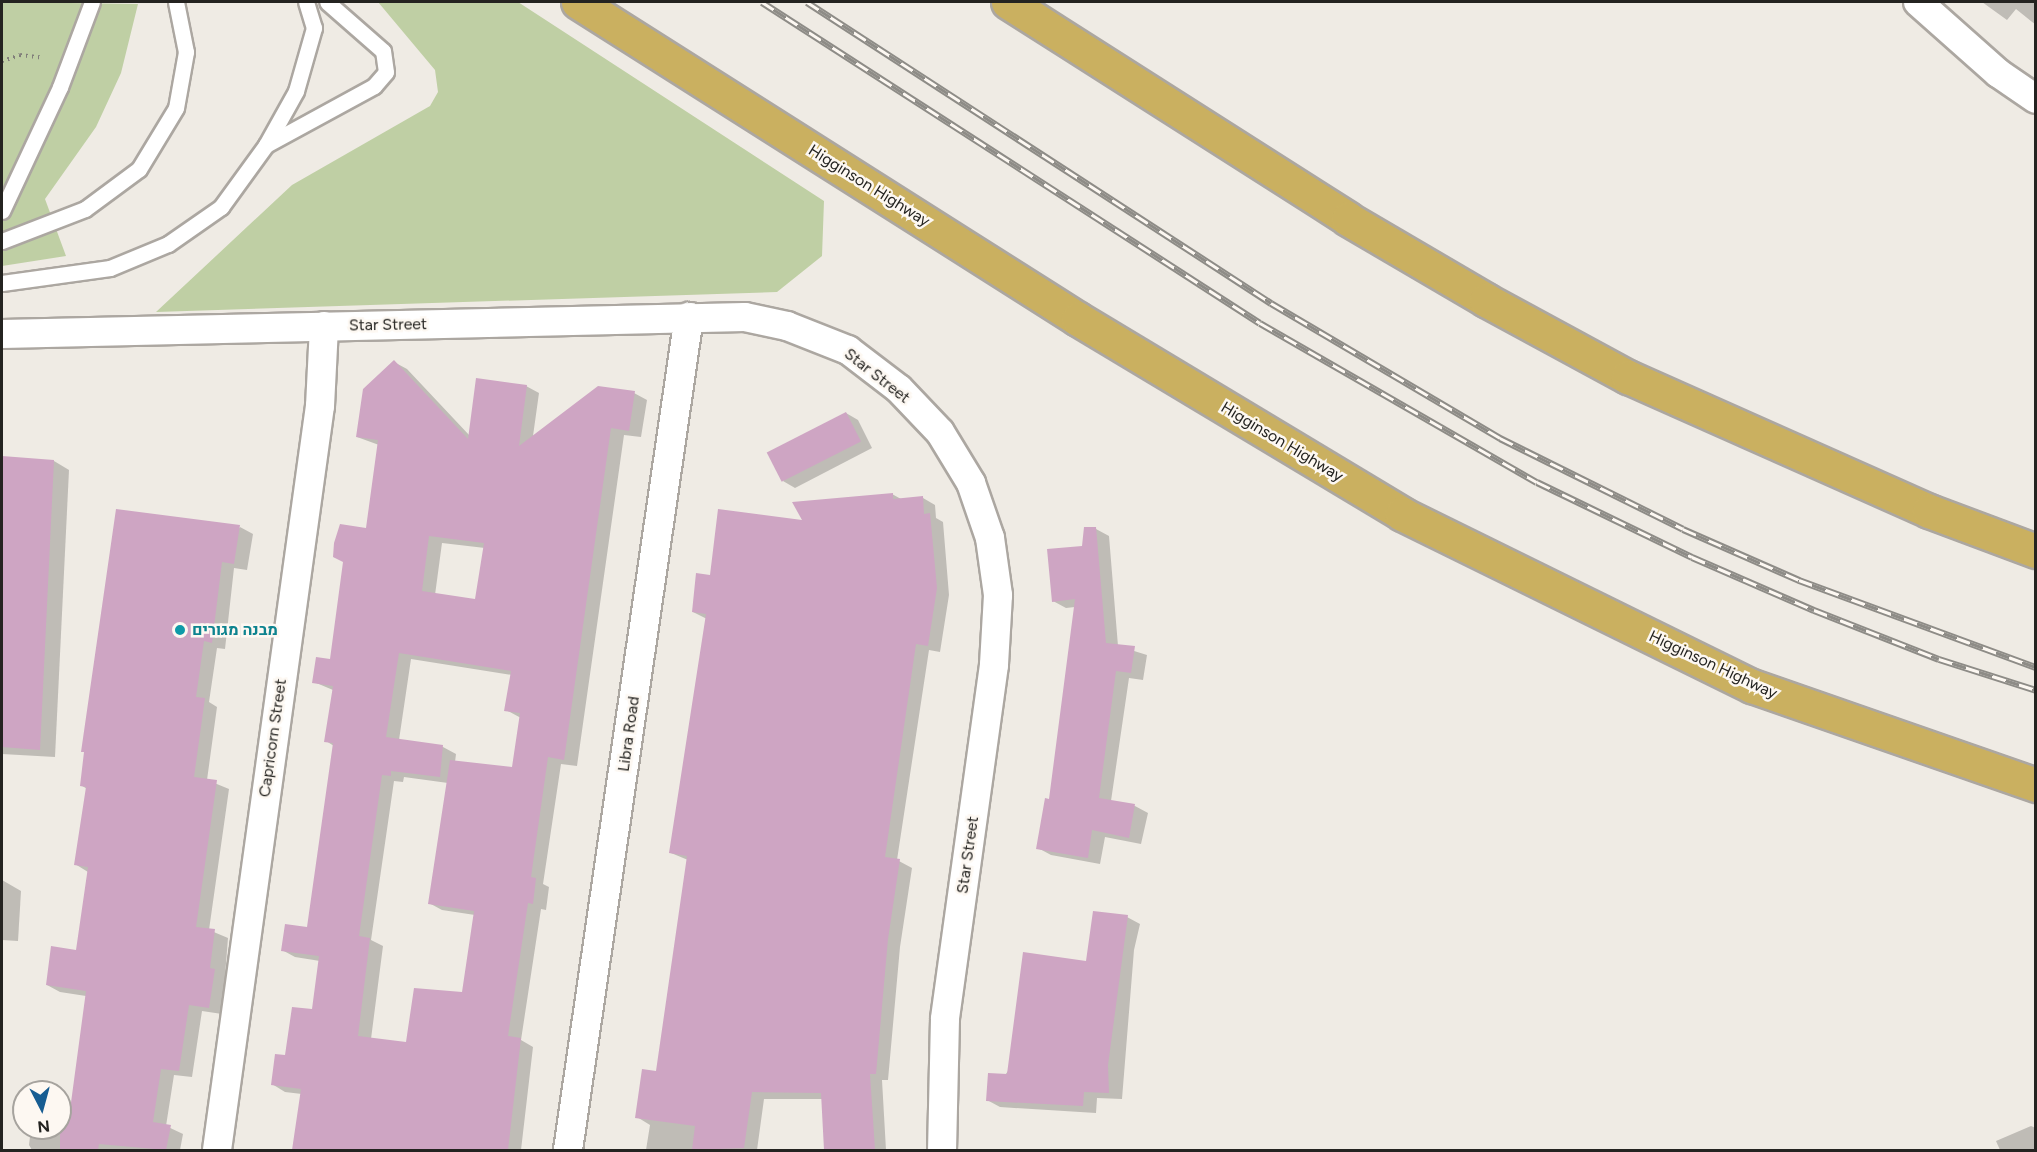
<!DOCTYPE html>
<html>
<head>
<meta charset="utf-8">
<style>
	body { margin:0 }
	#map { position:relative; width:2037px; height:1152px; overflow:hidden; background:#efebe4; font-family:Figtree,Heebo,sans-serif }
	div>[style] { position:absolute }
	[style*='--x'] { left:calc(var(--x)*1px); top:calc(var(--y)*1px); width:calc(var(--w)*1px); rotate:calc(var(--a)*1deg) }
	.green>* { inset:0; background:#bfcfa4 }
	.shadow>* { inset:0; background:#0003 }
	.building>* { inset:0; background:#cea5c3; transform-origin:0 0 }
	.path>* { height:4px; margin-top:-2px; transform-origin:0; background:repeating-linear-gradient(90deg,#817f7a 0 1.5px,transparent 0 6px) }
	.roads { filter:drop-shadow(2px 0 #aca7a1) drop-shadow(-2px 0 #aca7a1) drop-shadow(0 2px #aca7a1) drop-shadow(0 -2px #aca7a1) }
	.service>* { height:15px; margin:-7.5px; padding:0 7.5px; transform-origin:7.5px; border-radius:7.5px; background:#fff }
	.minor>* { height:28px; margin:-14px; padding:0 14px; transform-origin:14px; border-radius:14px; background:#fff }
	.trunk>* { height:33px; margin:-16.5px; padding:0 16.5px; transform-origin:16.5px; border-radius:16.5px; background:#cab060 }
	.rail>* { height:7px; margin-top:-3.5px; transform-origin:0; background:repeating-linear-gradient(90deg,#fdf8f2 0 14px,#8e8c87 0 28px); box-sizing:border-box; border-block:2px solid #8e8c87 }
	.dots>* { width:16px; height:16px; translate:-50% -50%; box-sizing:border-box; border:3px solid #fdf8f2; border-radius:50% }
	span { translate:-50% -50%; white-space:nowrap; text-align:center; line-height:1.15; -webkit-text-stroke:5px #fdf8f2; paint-order:stroke }
	.street-label { font-size:16px; color:#242320 }
	.culture-label { font-size:16px; color:#0d838f; font-weight:700 }
	.left { translate:0 -50%; text-align:left }
	.frame { position:absolute; inset:0; border:3px solid #242320; pointer-events:none }
	.north { position:absolute; left:12px; top:1080px; width:60px; height:60px; box-sizing:border-box; background:#fdf8f2; border:2px solid #a6a39e; border-radius:50%; rotate:174deg; font-size:16px; font-weight:700; line-height:24px; text-align:center; color:#242320 }
	.north::after { content:''; display:block; margin:auto; width:21px; height:27px; background:#175d92; clip-path:polygon(50% 0,100% 100%,50% 72%,0 100%) }
</style>
</head>
<body>
<div id="map">
	<div class="green">
		<i style="clip-path:polygon(2px 2px,138px 4px,121px 73px,96px 127px,45px 199px,66px 256px,2px 266px)"></i>
		<i style="clip-path:polygon(378px 2px,518px 2px,824px 201px,822px 256px,777px 292px,156px 312px,292px 185px,430px 106px,438px 92px,435px 70px)"></i>
	</div>
	<div class="shadow">
		<i style="clip-path:polygon(1982px 2px,2036px 2px,2036px 25px,2016px 9px,2007px 20px)"></i>
		<i style="clip-path:polygon(evenodd,394px 362px,407px 369px,470px 436px,526px 386px,539px 393px,533px 436px,634px 393px,647px 400px,641px 437px,624px 435px,577px 766px,561px 764px,543px 884px,549px 887px,546px 910px,541px 909px,521px 1040px,533px 1047px,521px 1150px,295px 1150px,302px 1094px,285px 1092px,272px 1084px,313px 1011px,320px 961px,295px 957px,282px 950px,308px 929px,334px 746px,326px 741px,333px 690px,314px 682px,332px 660px,367px 529px,379px 445px,357px 437px,394px 362px,442px 543px,485px 548px,476px 600px,435px 595px,442px 543px,394px 362px,411px 659px,512px 675px,506px 710px,521px 718px,513px 769px,455px 762px,456px 754px,443px 747px,399px 740px,411px 659px,394px 362px,404px 777px,448px 783px,429px 903px,442px 910px,475px 915px,463px 994px,407px 1044px,371px 1039px,383px 946px,371px 940px,394px 781px,403px 782px,404px 777px)"></i>
		<i style="clip-path:polygon(846px 413px,858px 420px,872px 448px,795px 488px,783px 481px)"></i>
		<i style="clip-path:polygon(2px 458px,54px 461px,69px 470px,55px 757px,2px 754px)"></i>
		<i style="clip-path:polygon(892px 494px,901px 499px,923px 498px,935px 505px,936px 518px,943px 522px,949px 595px,940px 652px,929px 650px,897px 860px,912px 868px,900px 947px,888px 1080px,882px 1080px,886px 1150px,826px 1150px,823px 1099px,764px 1099px,757px 1150px,646px 1150px,650px 1125px,637px 1117px,657px 1072px,688px 860px,671px 853px,707px 619px,693px 612px,712px 577px,804px 522px)"></i>
		<i style="clip-path:polygon(240px 527px,253px 534px,247px 570px,234px 568px,225px 649px,217px 648px,209px 702px,217px 707px,207px 780px,229px 789px,209px 930px,228px 938px,222px 1014px,202px 1011px,192px 1077px,174px 1075px,166px 1126px,183px 1134px,180px 1150px,32px 1150px,29px 1145px,31px 1128px,60px 1128px,60px 1117px,71px 1112px,86px 996px,60px 992px,47px 985px,77px 951px,88px 872px,75px 864px,87px 789px,81px 785px,86px 753px,82px 751px)"></i>
		<i style="clip-path:polygon(1096px 529px,1109px 536px,1118px 646px,1147px 655px,1143px 680px,1129px 678px,1111px 801px,1135px 806px,1148px 813px,1141px 844px,1105px 837px,1100px 864px,1051px 855px,1038px 848px,1050px 800px,1075px 607px,1066px 608px,1053px 601px)"></i>
		<i style="clip-path:polygon(2px 880px,21px 891px,18px 941px,2px 940px)"></i>
		<i style="clip-path:polygon(1127px 917px,1140px 924px,1134px 950px,1122px 1099px,1097px 1098px,1096px 1113px,1000px 1107px,987px 1100px,1087px 962px)"></i>
		<i style="clip-path:polygon(2031px 1126px,2036px 1128px,2036px 1150px,2000px 1150px,1996px 1141px)"></i>
	</div>
	<div class="building">
		<i style="clip-path:polygon(evenodd,394px 360px,468px 439px,476px 378px,527px 385px,519px 446px,598px 386px,635px 391px,629px 431px,611px 428px,564px 760px,548px 757px,531px 877px,536px 878px,533px 904px,528px 903px,508px 1036px,521px 1038px,508px 1150px,292px 1150px,301px 1089px,271px 1085px,275px 1054px,285px 1055px,292px 1007px,312px 1009px,319px 956px,281px 951px,285px 924px,307px 927px,333px 743px,324px 742px,333px 686px,312px 683px,316px 657px,330px 659px,343px 562px,333px 557px,334px 543px,340px 524px,366px 528px,378px 440px,356px 437px,363px 389px,394px 360px,429px 536px,484px 543px,475px 599px,422px 591px,429px 536px,394px 360px,399px 653px,511px 671px,504px 711px,520px 713px,512px 767px,450px 760px,428px 904px,474px 911px,462px 992px,414px 988px,406px 1042px,358px 1036px,370px 938px,359px 936px,382px 775px,391px 776px,391px 771px,440px 777px,443px 745px,386px 737px,399px 653px)"></i>
		<i style="left:846px;top:412px;width:33px;height:89px;rotate:63deg"></i>
		<i style="clip-path:polygon(2px 456px,54px 460px,40px 750px,2px 747px)"></i>
		<i style="clip-path:polygon(893px 493px,893px 499px,923px 496px,924px 514px,930px 513px,937px 588px,928px 646px,916px 644px,885px 857px,900px 859px,888px 939px,876px 1074px,870px 1074px,875px 1150px,824px 1150px,821px 1093px,752px 1092px,744px 1148px,692px 1150px,695px 1126px,635px 1118px,642px 1069px,656px 1071px,687px 856px,669px 853px,706px 614px,692px 612px,696px 573px,710px 575px,718px 509px,802px 520px,792px 502px)"></i>
		<i style="clip-path:polygon(116px 509px,240px 525px,234px 564px,222px 562px,212px 643px,204px 641px,196px 697px,205px 698px,194px 777px,217px 780px,196px 927px,215px 929px,210px 968px,215px 969px,209px 1008px,189px 1005px,179px 1071px,161px 1069px,153px 1122px,171px 1125px,166px 1150px,99px 1144px,98px 1150px,60px 1150px,60px 1116px,64px 1116px,64px 1110px,70px 1110px,86px 991px,46px 985px,51px 946px,76px 950px,88px 867px,74px 865px,86px 787px,80px 786px,84px 752px,81px 752px)"></i>
		<i style="clip-path:polygon(1084px 527px,1096px 527px,1106px 643px,1135px 646px,1131px 673px,1116px 671px,1099px 798px,1135px 804px,1129px 838px,1092px 830px,1088px 858px,1036px 849px,1045px 798px,1049px 799px,1075px 599px,1052px 602px,1047px 549px,1082px 546px)"></i>
		<i style="clip-path:polygon(1093px 911px,1128px 915px,1108px 1065px,1109px 1093px,1084px 1092px,1083px 1106px,986px 1101px,988px 1073px,1007px 1074px,1023px 952px,1086px 961px)"></i>
	</div>
	<div class="path">
		<i style="--x:2;--y:61;--w:19;--a:-18"></i>
		<i style="--x:20;--y:55;--w:23;--a:7"></i>
	</div>
	<div class="roads">
		<div class="service">
			<i style="--x:266;--y:145;--w:123;--a:-28.6"></i>
			<i style="--x:374;--y:86;--w:18;--a:-49"></i>
			<i style="--x:386;--y:72;--w:21;--a:-98"></i>
			<i style="--x:383;--y:51;--w:74;--a:-138.8"></i>
			<i style="--x:2;--y:211;--w:137;--a:-64.9"></i>
			<i style="--x:60;--y:87;--w:91;--a:-69.4"></i>
			<i style="--x:2;--y:241;--w:89;--a:-21.1"></i>
			<i style="--x:85;--y:209;--w:67;--a:-36.5"></i>
			<i style="--x:139;--y:169;--w:71;--a:-58.8"></i>
			<i style="--x:176;--y:108;--w:57;--a:-79.9"></i>
			<i style="--x:186;--y:52;--w:51;--a:-101.3"></i>
			<i style="--x:2;--y:283;--w:109;--a:-7.9"></i>
			<i style="--x:110;--y:268;--w:63;--a:-22.5"></i>
			<i style="--x:168;--y:244;--w:65;--a:-34.9"></i>
			<i style="--x:221;--y:207;--w:77;--a:-54"></i>
			<i style="--x:266;--y:145;--w:62;--a:-60.9"></i>
			<i style="--x:296;--y:91;--w:66;--a:-74.1"></i>
			<i style="--x:314;--y:28;--w:27;--a:-107"></i>
		</div>
		<div class="minor">
			<i style="--x:1918;--y:2;--w:107;--a:41.6"></i>
			<i style="--x:1998;--y:73;--w:46;--a:34.4"></i>
			<i style="--x:2;--y:334;--w:743;--a:-1.31"></i>
			<i style="--x:745;--y:317;--w:43;--a:12.1"></i>
			<i style="--x:787;--y:326;--w:66;--a:21.5"></i>
			<i style="--x:848;--y:350;--w:64;--a:37.4"></i>
			<i style="--x:899;--y:389;--w:59;--a:46.4"></i>
			<i style="--x:940;--y:432;--w:60;--a:58.7"></i>
			<i style="--x:971;--y:483;--w:58;--a:70.9"></i>
			<i style="--x:990;--y:538;--w:58;--a:82"></i>
			<i style="--x:998;--y:595;--w:70;--a:93.3"></i>
			<i style="--x:994;--y:665;--w:357;--a:97.9"></i>
			<i style="--x:945;--y:1019;--w:131;--a:91.3"></i>
			<i style="--x:217;--y:1150;--w:751;--a:-82.12"></i>
			<i style="--x:320;--y:406;--w:80;--a:-87.1"></i>
			<i style="--x:568;--y:1150;--w:842;--a:-81.74"></i>
		</div>
		<div class="trunk">
			<i style="--x:578;--y:2;--w:592;--a:32.37"></i>
			<i style="--x:1078;--y:319;--w:378;--a:31"></i>
			<i style="--x:1402;--y:514;--w:390;--a:26.2"></i>
			<i style="--x:1752;--y:686;--w:301;--a:19.2"></i>
			<i style="--x:1008;--y:2;--w:403;--a:32.5"></i>
			<i style="--x:1348;--y:219;--w:160;--a:30.4"></i>
			<i style="--x:1486;--y:300;--w:162;--a:28.5"></i>
			<i style="--x:1628;--y:377;--w:329;--a:24"></i>
			<i style="--x:1929;--y:511;--w:114;--a:20.5"></i>
		</div>
	</div>
	<div class="rail">
		<i style="--x:762;--y:2;--w:592;--a:32.8"></i>
		<i style="--x:1260;--y:323;--w:319;--a:29.9"></i>
		<i style="--x:1537;--y:482;--w:172;--a:25.8"></i>
		<i style="--x:1692;--y:557;--w:133;--a:23.5"></i>
		<i style="--x:1814;--y:610;--w:134;--a:21.4"></i>
		<i style="--x:1939;--y:659;--w:102;--a:17.7"></i>
		<i style="--x:807;--y:2;--w:553;--a:32.97"></i>
		<i style="--x:1271;--y:303;--w:266;--a:30.5"></i>
		<i style="--x:1500;--y:438;--w:204;--a:26.4"></i>
		<i style="--x:1683;--y:529;--w:127;--a:23.7"></i>
		<i style="--x:1799;--y:580;--w:252;--a:20.2"></i>
	</div>
	<div class="dots">
		<i style="left:180px;top:630px;background:#0f9aa8"></i>
	</div>
	<div class="street-label">
		<span style="left:869px;top:186px;rotate:32deg">Higginson Highway</span>
		<span style="left:388px;top:325px;rotate:-1deg">Star Street</span>
		<span style="left:877px;top:376px;rotate:38deg">Star Street</span>
		<span style="left:1282px;top:442px;rotate:31deg">Higginson Highway</span>
		<span style="left:1713px;top:665px;rotate:25deg">Higginson Highway</span>
		<span style="left:629px;top:734px;rotate:-82deg">Libra Road</span>
		<span style="left:273px;top:738px;rotate:-82deg">Capricorn Street</span>
		<span style="left:968px;top:855px;rotate:-82deg">Star Street</span>
	</div>
	<div class="culture-label">
		<span class="left" style="left:192px;top:630px">מבנה מגורים</span>
	</div>
	<div class="frame"></div>
	<div class="north">N</div>
</div>
</body>
</html>
